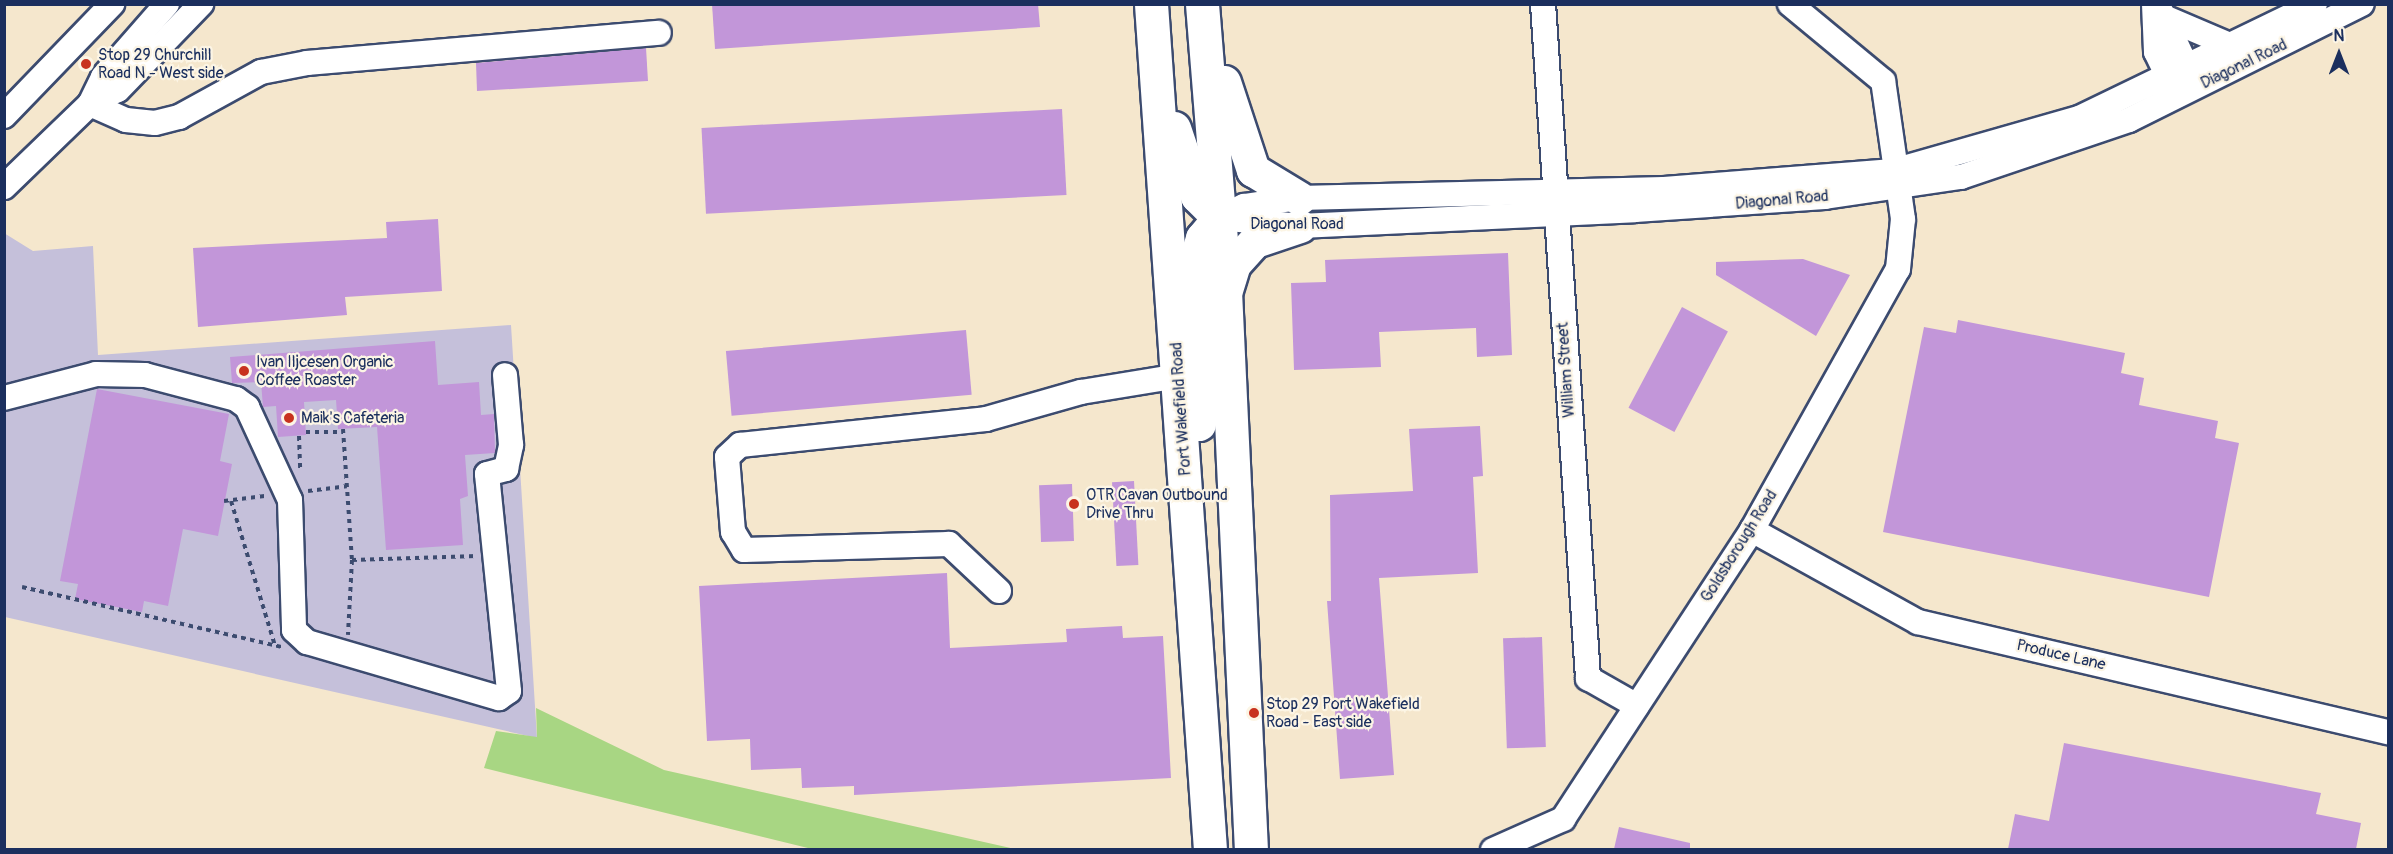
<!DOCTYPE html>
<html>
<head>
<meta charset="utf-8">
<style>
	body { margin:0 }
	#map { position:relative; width:2393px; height:854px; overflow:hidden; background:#f5e7cd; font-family:Pangolin,sans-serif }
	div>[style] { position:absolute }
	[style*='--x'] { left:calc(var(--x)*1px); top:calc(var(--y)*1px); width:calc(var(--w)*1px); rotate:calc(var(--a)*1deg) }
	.industrial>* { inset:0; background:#c5c0da }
	.green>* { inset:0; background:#a8d683 }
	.building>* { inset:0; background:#c296d9; transform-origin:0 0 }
	.path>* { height:4px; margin-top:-2px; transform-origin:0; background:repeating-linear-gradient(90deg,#3c4b6f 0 4.5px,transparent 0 9px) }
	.roads { filter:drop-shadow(2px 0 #3c4b6f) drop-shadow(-2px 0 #3c4b6f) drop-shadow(0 2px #3c4b6f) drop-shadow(0 -2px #3c4b6f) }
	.minor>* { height:24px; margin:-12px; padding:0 12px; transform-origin:12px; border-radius:12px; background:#fff }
	.highway>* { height:33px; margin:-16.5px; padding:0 16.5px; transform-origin:16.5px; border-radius:16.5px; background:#fff }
	.dots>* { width:16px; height:16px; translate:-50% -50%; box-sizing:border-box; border:3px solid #fcf5e5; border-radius:50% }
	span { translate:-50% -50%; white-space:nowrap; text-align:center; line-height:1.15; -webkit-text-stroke:4.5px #fcf5e5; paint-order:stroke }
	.poi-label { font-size:16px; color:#1b2f5e }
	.left { translate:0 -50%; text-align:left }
	.street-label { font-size:16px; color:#1b2f5e }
	.frame { position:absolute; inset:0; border:6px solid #1b2f5e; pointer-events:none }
	.north { position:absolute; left:2309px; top:24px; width:60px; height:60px; -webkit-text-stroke:4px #fcf5e5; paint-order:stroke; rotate:0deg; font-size:16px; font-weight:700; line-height:24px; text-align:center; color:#1b2f5e }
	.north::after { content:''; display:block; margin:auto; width:21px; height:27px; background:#1b2f5e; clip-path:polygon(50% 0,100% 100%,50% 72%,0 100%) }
</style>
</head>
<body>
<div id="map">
	<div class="industrial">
		<i style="clip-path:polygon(4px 233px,33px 251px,93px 246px,98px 355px,511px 325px,537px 738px,5px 617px)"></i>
	</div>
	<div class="green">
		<i style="clip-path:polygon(536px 708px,664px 770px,1015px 849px,812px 849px,484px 768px,496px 731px,537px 737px)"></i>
	</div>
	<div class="building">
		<i style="clip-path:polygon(712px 4px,1038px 4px,1040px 27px,715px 49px)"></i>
		<i style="clip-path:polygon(646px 48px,648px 81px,477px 91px,476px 63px)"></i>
		<i style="left:1062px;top:109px;width:86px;height:361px;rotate:87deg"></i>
		<i style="clip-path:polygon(438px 219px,442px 291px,345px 297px,347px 315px,198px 327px,193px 248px,387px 238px,386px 222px)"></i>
		<i style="clip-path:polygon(1508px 253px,1512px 355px,1477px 357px,1476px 328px,1379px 332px,1381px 367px,1294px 370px,1291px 283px,1326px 282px,1325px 260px)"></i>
		<i style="clip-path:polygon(1803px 259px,1850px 275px,1816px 336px,1716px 275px,1716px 262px)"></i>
		<i style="left:1682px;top:307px;width:52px;height:114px;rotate:28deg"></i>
		<i style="clip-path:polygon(1958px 320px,2125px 353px,2121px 373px,2144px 378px,2139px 405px,2218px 421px,2215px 438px,2239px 443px,2209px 597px,1883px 532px,1924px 327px,1956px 333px)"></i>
		<i style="left:966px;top:330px;width:65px;height:241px;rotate:85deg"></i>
		<i style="clip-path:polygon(435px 341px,438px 385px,479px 382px,481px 415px,494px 414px,495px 453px,465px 455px,468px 496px,460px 499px,463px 545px,386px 550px,377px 427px,338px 429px,336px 400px,304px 402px,306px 435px,278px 437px,276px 406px,263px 407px,261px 382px,232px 383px,230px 357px)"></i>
		<i style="clip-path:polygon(97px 389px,229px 414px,220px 461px,232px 464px,218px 536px,183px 529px,168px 606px,144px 601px,142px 612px,75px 599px,78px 584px,60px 581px)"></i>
		<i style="clip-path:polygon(1480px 426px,1483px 476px,1473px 477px,1478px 573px,1379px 578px,1394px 775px,1340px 779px,1327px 601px,1331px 601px,1330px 495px,1413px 491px,1409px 429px)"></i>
		<i style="left:1134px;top:481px;width:84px;height:22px;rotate:87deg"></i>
		<i style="left:1072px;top:484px;width:57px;height:33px;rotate:88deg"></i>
		<i style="clip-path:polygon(947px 573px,950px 648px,1067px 642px,1066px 629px,1122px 626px,1123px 638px,1163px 636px,1171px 778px,854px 795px,854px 786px,802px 788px,801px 768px,751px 770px,750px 739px,707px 741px,699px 586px)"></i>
		<i style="left:1542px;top:637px;width:110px;height:39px;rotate:88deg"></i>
		<i style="clip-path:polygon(2064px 743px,2321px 793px,2316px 814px,2361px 823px,2356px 849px,2008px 849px,2015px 814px,2049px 821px)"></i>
		<i style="clip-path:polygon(1619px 827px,1690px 843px,1690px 849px,1614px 849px)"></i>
	</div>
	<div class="path">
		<i style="--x:343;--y:429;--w:131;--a:86.1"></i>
		<i style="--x:352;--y:560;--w:75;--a:93.1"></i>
		<i style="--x:306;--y:432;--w:37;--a:0"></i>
		<i style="--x:299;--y:436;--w:34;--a:88"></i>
		<i style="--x:308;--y:491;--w:39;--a:-7"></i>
		<i style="--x:224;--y:501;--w:41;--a:-7"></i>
		<i style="--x:231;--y:501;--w:152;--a:73.1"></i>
		<i style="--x:352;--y:560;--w:125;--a:-1.8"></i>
		<i style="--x:22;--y:587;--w:266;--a:13"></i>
	</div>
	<div class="roads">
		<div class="minor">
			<i style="--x:1543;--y:4;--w:676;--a:86.18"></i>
			<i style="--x:1588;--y:678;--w:56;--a:29.7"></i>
			<i style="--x:2154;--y:4;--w:48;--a:87.6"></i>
			<i style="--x:2156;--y:52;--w:43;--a:64"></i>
			<i style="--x:2158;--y:5;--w:85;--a:64.9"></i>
			<i style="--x:2164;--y:17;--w:74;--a:23.1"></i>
			<i style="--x:90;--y:104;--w:39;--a:24"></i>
			<i style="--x:126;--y:120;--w:29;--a:6"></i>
			<i style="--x:155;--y:123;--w:25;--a:-14"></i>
			<i style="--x:179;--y:117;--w:94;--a:-28.8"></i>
			<i style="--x:261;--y:72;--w:47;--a:-11.1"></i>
			<i style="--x:307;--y:63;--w:353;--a:-4.9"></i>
			<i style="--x:90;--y:104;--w:30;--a:-64"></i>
			<i style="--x:103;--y:77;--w:97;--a:-48.8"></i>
			<i style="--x:4;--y:116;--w:156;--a:-46"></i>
			<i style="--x:4;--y:187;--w:120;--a:-44"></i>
			<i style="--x:90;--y:104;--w:31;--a:-27"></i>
			<i style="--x:118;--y:90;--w:120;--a:-46"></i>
			<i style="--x:1219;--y:218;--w:81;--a:5.6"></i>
			<i style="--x:1300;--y:226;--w:335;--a:-2.7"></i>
			<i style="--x:1635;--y:210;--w:190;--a:-3.9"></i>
			<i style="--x:1825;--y:197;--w:137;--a:-8.4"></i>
			<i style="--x:1961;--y:177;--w:177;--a:-18.7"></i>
			<i style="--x:2129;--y:120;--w:260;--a:-26.5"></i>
			<i style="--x:1219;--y:218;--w:28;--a:-26"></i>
			<i style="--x:1244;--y:206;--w:56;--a:-8.3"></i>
			<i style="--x:1299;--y:198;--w:365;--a:-1.4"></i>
			<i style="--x:1664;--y:189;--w:230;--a:-4.5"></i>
			<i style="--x:1893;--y:171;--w:193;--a:-15.9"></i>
			<i style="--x:2079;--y:118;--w:262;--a:-25.8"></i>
			<i style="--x:4;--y:398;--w:95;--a:-14.6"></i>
			<i style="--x:96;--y:374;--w:49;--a:1.2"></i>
			<i style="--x:145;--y:375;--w:94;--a:14.8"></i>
			<i style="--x:236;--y:399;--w:14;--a:36"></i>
			<i style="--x:247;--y:407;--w:102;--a:65.2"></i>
			<i style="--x:290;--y:500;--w:130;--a:88.2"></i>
			<i style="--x:294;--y:630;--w:18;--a:43"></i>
			<i style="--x:307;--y:642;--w:200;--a:16.3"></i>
			<i style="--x:499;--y:698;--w:12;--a:-35"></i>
			<i style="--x:509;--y:691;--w:218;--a:-95.8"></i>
			<i style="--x:487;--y:474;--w:20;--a:-15"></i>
			<i style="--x:506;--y:469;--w:25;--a:-78"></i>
			<i style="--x:511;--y:445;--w:70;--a:-94.9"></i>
			<i style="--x:1752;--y:530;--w:190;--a:29"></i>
			<i style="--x:1918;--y:622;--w:483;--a:13.2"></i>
			<i style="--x:999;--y:591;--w:69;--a:-136.8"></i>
			<i style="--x:949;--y:544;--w:205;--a:178.3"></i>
			<i style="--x:744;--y:550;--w:21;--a:-121"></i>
			<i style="--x:733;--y:532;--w:75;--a:-94.6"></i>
			<i style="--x:727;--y:457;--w:18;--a:-43"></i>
			<i style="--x:740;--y:445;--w:247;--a:-6"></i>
			<i style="--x:986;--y:419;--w:99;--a:-15.9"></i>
			<i style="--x:1081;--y:392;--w:99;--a:-9.3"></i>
			<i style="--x:1493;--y:850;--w:77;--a:-23.9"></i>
			<i style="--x:1563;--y:819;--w:345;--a:-56.8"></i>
			<i style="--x:1752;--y:530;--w:299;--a:-60.8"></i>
			<i style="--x:1898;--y:269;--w:50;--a:-84.3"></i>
			<i style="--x:1903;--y:219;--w:139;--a:-98.2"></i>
			<i style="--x:1883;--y:81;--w:121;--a:-140.4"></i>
		</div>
		<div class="highway">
			<i style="--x:1151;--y:4;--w:848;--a:86.01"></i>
			<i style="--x:1202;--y:4;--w:288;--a:85.4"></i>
			<i style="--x:1225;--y:291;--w:560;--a:87.34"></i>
			<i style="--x:1224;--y:82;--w:93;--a:71.8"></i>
			<i style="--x:1253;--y:170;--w:54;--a:31.3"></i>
			<i style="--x:1174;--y:128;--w:72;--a:71.3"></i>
			<i style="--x:1197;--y:196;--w:31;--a:45"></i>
			<i style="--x:1226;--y:290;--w:27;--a:-73"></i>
			<i style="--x:1234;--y:264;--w:31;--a:-48"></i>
			<i style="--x:1255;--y:241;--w:47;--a:-18.4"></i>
			<i style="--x:1199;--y:424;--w:54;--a:-85.8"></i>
			<i style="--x:1203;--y:370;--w:109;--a:-94.2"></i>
			<i style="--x:1195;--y:261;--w:24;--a:-73"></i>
			<i style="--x:1202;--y:238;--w:26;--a:-50"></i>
		</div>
	</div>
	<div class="dots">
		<i style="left:86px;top:64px;background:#c8321e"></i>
		<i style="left:244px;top:371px;background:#c8321e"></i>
		<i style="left:289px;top:418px;background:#c8321e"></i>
		<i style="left:1074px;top:504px;background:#c8321e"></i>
		<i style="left:1254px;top:713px;background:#c8321e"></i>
	</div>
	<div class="poi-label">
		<span class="left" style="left:98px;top:64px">Stop 29 Churchill<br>Road N - West side</span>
		<span class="left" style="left:256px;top:371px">Ivan Iljcesen Organic<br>Coffee Roaster</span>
		<span class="left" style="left:301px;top:418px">Maik's Cafeteria</span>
		<span class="left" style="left:1086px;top:504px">OTR Cavan Outbound<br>Drive Thru</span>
		<span class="left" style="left:1266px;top:713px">Stop 29 Port Wakefield<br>Road - East side</span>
	</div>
	<div class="street-label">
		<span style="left:2244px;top:64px;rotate:-26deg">Diagonal Road</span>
		<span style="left:1782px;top:200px;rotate:-5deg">Diagonal Road</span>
		<span style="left:1297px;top:224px">Diagonal Road</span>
		<span style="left:1566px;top:370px;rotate:-94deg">William Street</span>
		<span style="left:1181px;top:409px;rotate:-94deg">Port Wakefield Road</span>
		<span style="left:1739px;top:546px;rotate:-58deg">Goldsborough Road</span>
		<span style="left:2061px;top:655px;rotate:13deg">Produce Lane</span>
	</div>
	<div class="frame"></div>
	<div class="north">N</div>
</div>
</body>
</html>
